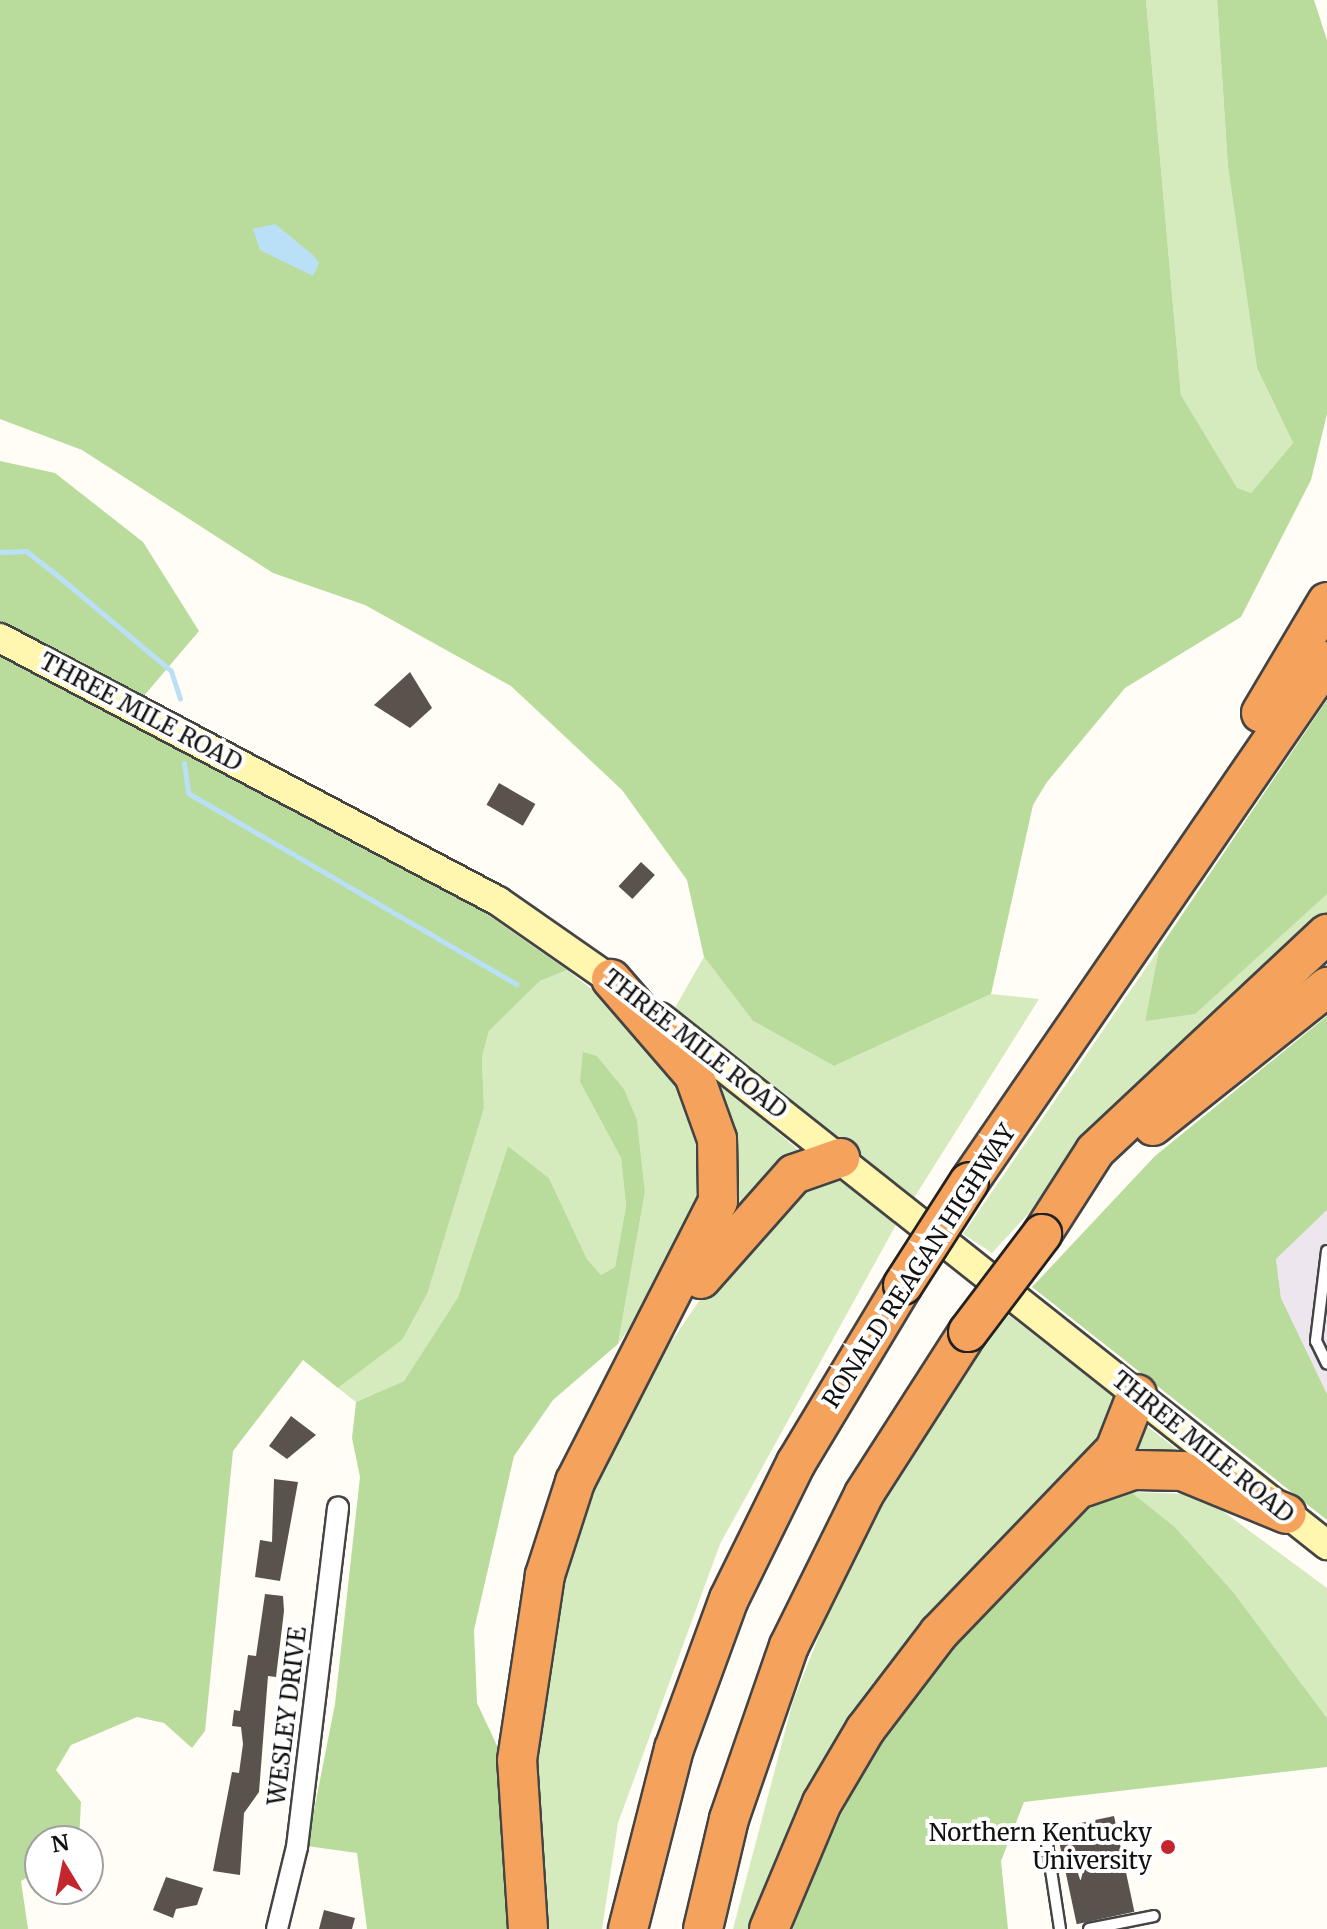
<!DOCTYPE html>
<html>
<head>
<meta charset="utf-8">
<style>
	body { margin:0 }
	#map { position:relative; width:1327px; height:1929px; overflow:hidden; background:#fffdf5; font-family:Merriweather,serif }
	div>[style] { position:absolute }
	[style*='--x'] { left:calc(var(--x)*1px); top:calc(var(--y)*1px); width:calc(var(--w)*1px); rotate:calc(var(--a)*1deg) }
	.industrial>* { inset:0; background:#eee6ef }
	.green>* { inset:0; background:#d5ebbd }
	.forest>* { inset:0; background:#b9dc9c }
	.water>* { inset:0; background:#b9e0f7 }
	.stream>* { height:5px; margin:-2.5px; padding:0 2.5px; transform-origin:2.5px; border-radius:2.5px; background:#b9e0f7 }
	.building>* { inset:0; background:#5a524d; transform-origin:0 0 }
	.roads { filter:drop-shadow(2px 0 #444) drop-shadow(-2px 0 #444) drop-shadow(0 2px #444) drop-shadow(0 -2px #444) }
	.lane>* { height:10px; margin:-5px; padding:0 5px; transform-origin:5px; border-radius:5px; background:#fff }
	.street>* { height:20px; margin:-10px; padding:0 10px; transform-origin:10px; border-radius:10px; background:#fff }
	.secondary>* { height:28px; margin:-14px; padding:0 14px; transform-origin:14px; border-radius:14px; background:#fff6b0 }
	.highway>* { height:38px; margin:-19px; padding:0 19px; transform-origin:19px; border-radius:19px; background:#f5a25d }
	.bridges { filter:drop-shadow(2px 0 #222) drop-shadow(-2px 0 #222) drop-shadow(0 2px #222) drop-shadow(0 -2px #222) }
	.highway-bridge>* { height:38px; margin:-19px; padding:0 19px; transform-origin:19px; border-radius:19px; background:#f5a25d }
	.dots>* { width:22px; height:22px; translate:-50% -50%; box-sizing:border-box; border:4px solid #fff; border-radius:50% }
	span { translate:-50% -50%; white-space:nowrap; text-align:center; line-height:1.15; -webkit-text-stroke:8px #fff; paint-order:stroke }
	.street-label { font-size:24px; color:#111 }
	.poi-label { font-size:24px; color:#111 }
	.right { translate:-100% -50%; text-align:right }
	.north { position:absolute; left:24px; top:1825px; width:80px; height:80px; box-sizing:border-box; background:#fff; border:2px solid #a0a0a0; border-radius:50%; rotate:350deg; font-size:22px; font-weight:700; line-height:32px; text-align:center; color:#111 }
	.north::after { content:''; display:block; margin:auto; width:28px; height:36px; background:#c4262e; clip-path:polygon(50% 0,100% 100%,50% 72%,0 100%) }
</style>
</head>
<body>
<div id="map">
	<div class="industrial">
		<i style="clip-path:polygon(1327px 1210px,1327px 1394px,1281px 1298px,1276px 1259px)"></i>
	</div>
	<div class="green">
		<i style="clip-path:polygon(1146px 0,1217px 0,1228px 167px,1257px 368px,1293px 443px,1251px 493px,1237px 489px,1181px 395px)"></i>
		<i style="clip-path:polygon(1327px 894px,1327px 922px,1111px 1124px,992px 1253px,963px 1234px,1159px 949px,1145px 1021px)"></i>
		<i style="clip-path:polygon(704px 957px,753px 1021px,834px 1066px,991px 994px,1039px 999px,914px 1198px,673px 1011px)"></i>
		<i style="clip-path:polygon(567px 970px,621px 1012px,696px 1104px,706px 1184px,652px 1297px,618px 1344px,645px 1192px,637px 1121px,624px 1089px,597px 1056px,580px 1082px,621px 1158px,626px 1206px,615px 1267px,601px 1275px,587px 1259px,549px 1178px,508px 1146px,458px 1297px,404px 1381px,356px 1402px,338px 1388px,402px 1340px,484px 1108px,482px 1057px,489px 1031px,540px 981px)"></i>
		<i style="clip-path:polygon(711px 1076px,803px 1154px,708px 1253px)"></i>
		<i style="clip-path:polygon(832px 1175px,897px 1223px,720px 1544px,618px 1823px,602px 1929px,540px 1929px,530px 1757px,557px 1589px,604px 1461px,649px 1374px,706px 1291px,786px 1192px)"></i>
		<i style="clip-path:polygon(1009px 1315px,1122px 1404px,1104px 1446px,881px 1691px,762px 1929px,733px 1929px,793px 1701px,859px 1536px,948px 1391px)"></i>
		<i style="clip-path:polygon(1139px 1420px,1197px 1465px,1114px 1466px)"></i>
		<i style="clip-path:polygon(1131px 1492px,1187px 1494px,1217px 1507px,1327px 1588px,1327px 1718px,1234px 1593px,1175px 1527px)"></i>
	</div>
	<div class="forest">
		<i style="clip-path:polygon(0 0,1146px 0,1181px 395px,1237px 488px,1251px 493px,1293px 443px,1257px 368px,1228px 167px,1217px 0,1314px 0,1327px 40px,1327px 414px,1311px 480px,1241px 617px,1125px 688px,1047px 782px,1033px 805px,991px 994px,834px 1066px,753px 1021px,704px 957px,687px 880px,622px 790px,511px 686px,365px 605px,273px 573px,82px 450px,0 419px)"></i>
		<i style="clip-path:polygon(0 461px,55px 473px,143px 542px,199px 631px,143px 697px,0 622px)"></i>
		<i style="clip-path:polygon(0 652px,465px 899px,567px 970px,540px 981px,489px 1031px,482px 1057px,484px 1108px,427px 1294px,402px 1340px,338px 1388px,303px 1360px,233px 1451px,205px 1731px,192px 1748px,164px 1723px,137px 1717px,71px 1745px,56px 1770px,81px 1802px,79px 1841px,40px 1841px,40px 1870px,21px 1881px,28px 1929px,0 1929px)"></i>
		<i style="clip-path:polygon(1327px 700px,1327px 894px,1195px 1014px,1145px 1021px,1159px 949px)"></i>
		<i style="clip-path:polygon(1327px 1016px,1327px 1210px,1276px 1259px,1281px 1298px,1327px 1394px,1327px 1520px,1032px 1287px,1155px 1156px)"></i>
		<i style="clip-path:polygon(583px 1052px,597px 1056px,624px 1089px,637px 1120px,645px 1192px,618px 1344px,553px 1400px,514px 1456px,474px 1630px,477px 1703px,500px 1752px,517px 1929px,367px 1929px,357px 1853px,307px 1846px,335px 1704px,360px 1477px,352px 1438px,356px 1402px,404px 1381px,458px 1297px,508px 1146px,549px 1178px,587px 1259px,601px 1275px,615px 1267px,626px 1206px,621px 1158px,580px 1082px)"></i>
		<i style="clip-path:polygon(1131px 1492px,1175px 1527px,1234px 1593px,1327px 1718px,1327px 1767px,1024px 1802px,1001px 1861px,1008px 1929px,793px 1929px,803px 1890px,873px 1751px,1006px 1578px,1082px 1510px)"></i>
	</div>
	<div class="water">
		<i style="clip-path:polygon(275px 224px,313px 255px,319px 263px,313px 276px,260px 250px,253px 229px)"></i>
	</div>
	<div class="stream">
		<i style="--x:0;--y:552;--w:26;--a:-2"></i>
		<i style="--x:26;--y:551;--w:33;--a:38"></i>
		<i style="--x:52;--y:571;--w:155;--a:40"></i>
		<i style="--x:171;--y:671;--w:29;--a:72"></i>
		<i style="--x:184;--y:763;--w:30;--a:82"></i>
		<i style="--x:188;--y:793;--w:380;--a:30.2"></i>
	</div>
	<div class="building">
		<i style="clip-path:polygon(410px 672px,432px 708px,410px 728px,374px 705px)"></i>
		<i style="left:499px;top:783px;width:42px;height:25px;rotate:30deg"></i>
		<i style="left:641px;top:862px;width:19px;height:33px;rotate:43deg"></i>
		<i style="clip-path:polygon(291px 1416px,316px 1435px,287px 1459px,269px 1446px)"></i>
		<i style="clip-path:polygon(274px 1479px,298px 1482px,280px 1581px,255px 1577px,260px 1540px,272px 1542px)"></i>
		<i style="clip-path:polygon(265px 1594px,283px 1596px,284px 1611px,276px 1677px,268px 1676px,259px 1792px,244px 1813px,240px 1875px,213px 1871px,232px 1772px,239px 1773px,243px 1744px,241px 1727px,232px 1726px,234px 1710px,240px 1711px,248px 1655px,256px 1656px)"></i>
		<i style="left:1114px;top:1816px;width:98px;height:59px;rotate:78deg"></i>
		<i style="clip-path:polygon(166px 1877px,203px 1888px,197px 1905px,176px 1909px,173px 1918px,153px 1910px)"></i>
		<i style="clip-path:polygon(324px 1910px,355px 1918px,352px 1929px,319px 1929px)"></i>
	</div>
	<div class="roads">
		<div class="lane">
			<i style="--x:1327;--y:1251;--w:91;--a:97"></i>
			<i style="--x:1316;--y:1341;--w:25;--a:64"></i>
			<i style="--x:1047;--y:1844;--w:86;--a:81.3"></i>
			<i style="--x:1089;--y:1929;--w:66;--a:-11.3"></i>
		</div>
		<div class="street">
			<i style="--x:277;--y:1929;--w:84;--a:-76.3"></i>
			<i style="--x:297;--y:1847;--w:342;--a:-83.1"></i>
		</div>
		<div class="secondary">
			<i style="--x:0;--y:638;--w:563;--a:27.84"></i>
			<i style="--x:498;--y:901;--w:157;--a:34.9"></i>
			<i style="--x:660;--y:1017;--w:851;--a:38.37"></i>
		</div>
		<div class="highway">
			<i style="--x:1261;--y:713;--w:129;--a:-59.3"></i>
			<i style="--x:1153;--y:1126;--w:223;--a:-38.6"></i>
			<i style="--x:969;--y:1182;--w:632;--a:-55.51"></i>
			<i style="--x:1042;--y:1234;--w:98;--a:-57.4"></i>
			<i style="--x:1095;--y:1151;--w:318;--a:-43.1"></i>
			<i style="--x:701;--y:1279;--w:140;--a:-48.5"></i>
			<i style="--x:794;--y:1174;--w:49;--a:-19.2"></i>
			<i style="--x:1084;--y:1487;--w:52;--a:-19.1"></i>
			<i style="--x:1133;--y:1470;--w:49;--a:1.2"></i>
			<i style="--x:1182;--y:1471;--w:113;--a:22.3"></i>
			<i style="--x:528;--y:1929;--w:169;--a:-93.7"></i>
			<i style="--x:517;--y:1760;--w:187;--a:-81.4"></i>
			<i style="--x:545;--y:1575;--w:98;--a:-72.1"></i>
			<i style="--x:575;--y:1482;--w:315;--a:-63"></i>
			<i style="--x:718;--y:1201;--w:62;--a:-90.9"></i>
			<i style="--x:717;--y:1139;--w:68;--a:-109.8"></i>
			<i style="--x:694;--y:1075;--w:127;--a:-130.8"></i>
			<i style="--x:628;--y:1929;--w:186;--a:-75.7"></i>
			<i style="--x:674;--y:1749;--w:160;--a:-69.9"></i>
			<i style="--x:729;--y:1599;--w:152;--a:-63.8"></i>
			<i style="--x:796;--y:1463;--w:208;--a:-59"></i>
			<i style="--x:703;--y:1929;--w:113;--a:-76.7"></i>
			<i style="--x:729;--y:1819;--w:183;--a:-70.9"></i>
			<i style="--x:789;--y:1646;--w:169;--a:-63.7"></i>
			<i style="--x:864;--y:1494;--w:193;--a:-57.3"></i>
			<i style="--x:769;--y:1929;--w:137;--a:-67.2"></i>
			<i style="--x:822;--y:1803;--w:85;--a:-59.5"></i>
			<i style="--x:865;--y:1730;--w:122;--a:-52.7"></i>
			<i style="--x:939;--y:1633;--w:254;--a:-46.1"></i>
			<i style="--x:1115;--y:1450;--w:60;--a:-68.6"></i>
		</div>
	</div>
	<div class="bridges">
		<div class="highway-bridge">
			<i style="--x:903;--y:1285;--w:122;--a:-57.3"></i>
			<i style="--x:968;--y:1332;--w:123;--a:-52.9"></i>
		</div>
	</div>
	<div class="dots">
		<i style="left:1168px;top:1847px;background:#c4262e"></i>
	</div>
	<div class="street-label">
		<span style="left:141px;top:712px;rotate:28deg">THREE MILE ROAD</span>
		<span style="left:695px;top:1044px;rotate:38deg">THREE MILE ROAD</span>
		<span style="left:919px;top:1266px;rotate:-57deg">RONALD REAGAN HIGHWAY</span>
		<span style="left:1203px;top:1447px;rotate:39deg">THREE MILE ROAD</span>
		<span style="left:287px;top:1716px;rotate:-83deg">WESLEY DRIVE</span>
	</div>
	<div class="poi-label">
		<span class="right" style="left:1152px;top:1847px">Northern Kentucky<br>University</span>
	</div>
	<div class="north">N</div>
</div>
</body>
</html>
